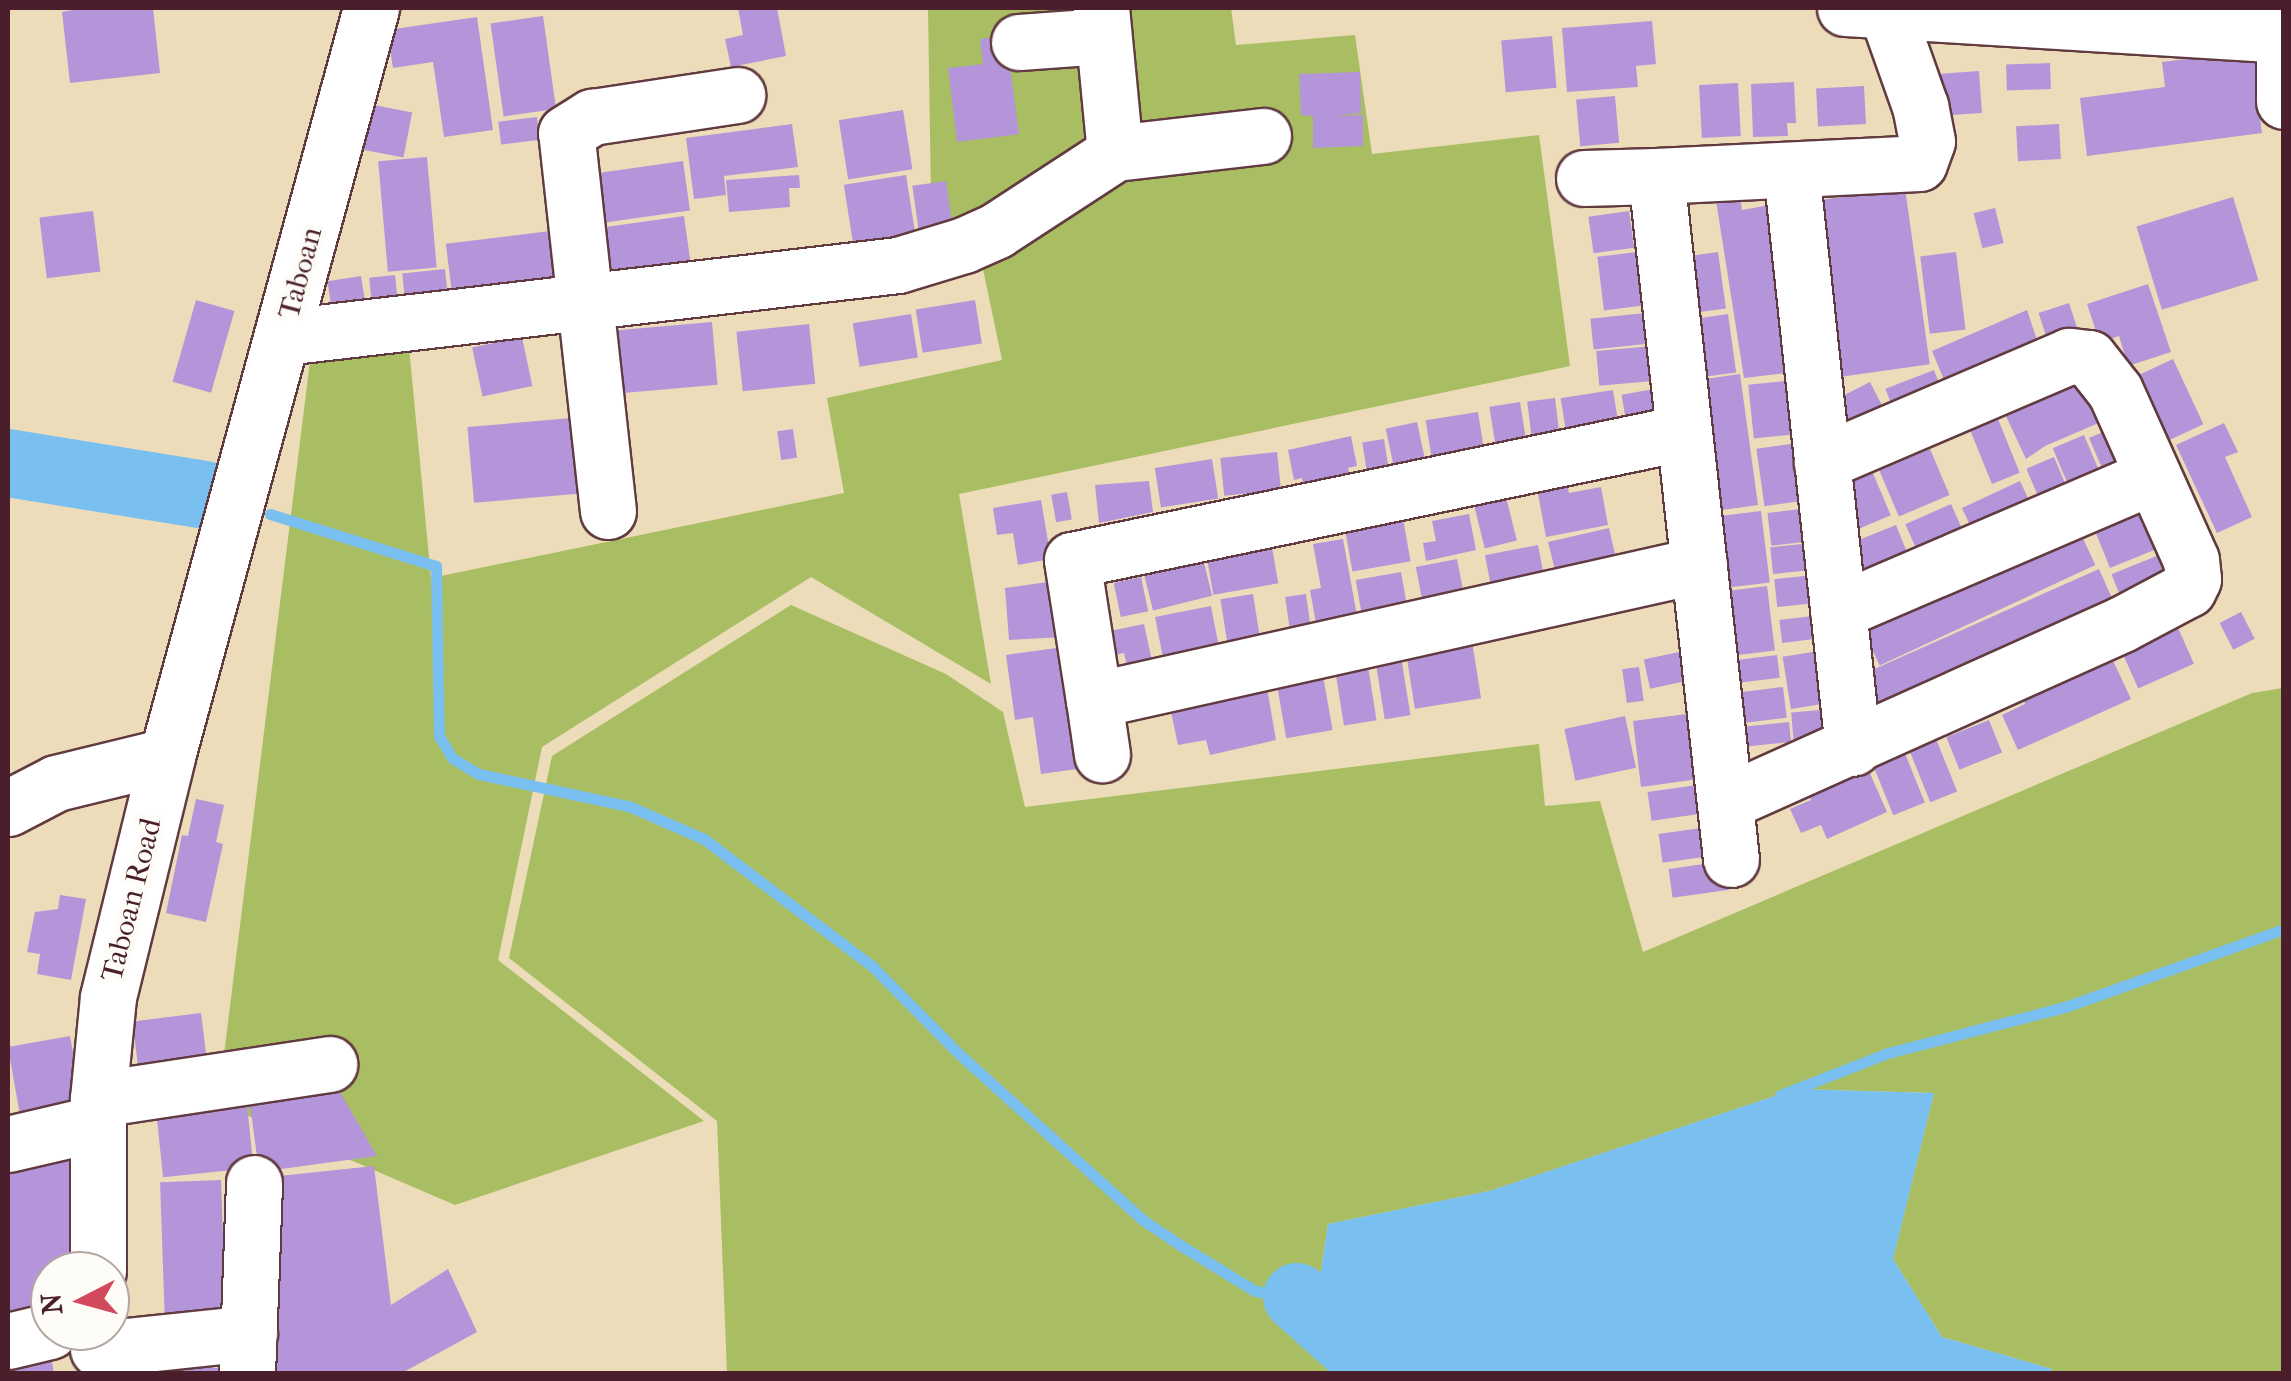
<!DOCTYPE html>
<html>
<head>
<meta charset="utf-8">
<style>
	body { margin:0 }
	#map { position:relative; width:2291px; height:1381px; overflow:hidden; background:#eddcb9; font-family:"IM FELL French Canon",serif }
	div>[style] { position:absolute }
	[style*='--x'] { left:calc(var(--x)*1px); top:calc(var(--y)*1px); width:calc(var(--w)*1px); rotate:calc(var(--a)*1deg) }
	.green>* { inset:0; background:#a9be63 }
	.water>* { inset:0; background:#79bff0 }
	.stream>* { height:11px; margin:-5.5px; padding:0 5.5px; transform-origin:5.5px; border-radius:5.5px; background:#79bff0 }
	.river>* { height:68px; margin:-34px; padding:0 34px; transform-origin:34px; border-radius:34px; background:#79bff0 }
	.building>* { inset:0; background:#b495da; transform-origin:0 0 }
	.roads { filter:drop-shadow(2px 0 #623b40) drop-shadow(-2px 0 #623b40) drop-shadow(0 2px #623b40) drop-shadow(0 -2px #623b40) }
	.minor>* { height:55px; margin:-27.5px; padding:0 27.5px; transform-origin:27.5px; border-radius:27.5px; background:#fff }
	span { translate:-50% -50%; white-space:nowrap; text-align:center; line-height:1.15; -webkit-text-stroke:10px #fdfcf7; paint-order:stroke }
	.street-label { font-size:30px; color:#4a1f2b }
	.frame { position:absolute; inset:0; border:10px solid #4a1f2b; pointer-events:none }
	.north { position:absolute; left:30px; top:1251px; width:100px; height:100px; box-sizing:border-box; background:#fdfcf7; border:2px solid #b5a4a5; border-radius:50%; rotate:264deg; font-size:28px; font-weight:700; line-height:40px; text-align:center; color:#4a1f2b }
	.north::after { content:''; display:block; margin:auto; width:35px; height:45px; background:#d1495b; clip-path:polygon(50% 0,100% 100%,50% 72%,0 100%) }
</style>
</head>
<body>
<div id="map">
	<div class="green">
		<i style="clip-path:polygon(928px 8px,1231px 8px,1236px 45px,1355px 35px,1372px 154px,1539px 135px,1570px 366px,959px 494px,991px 684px,811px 577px,542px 747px,498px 960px,704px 1121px,455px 1205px,218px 1103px,312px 345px,408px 336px,431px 578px,844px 493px,827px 398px,1002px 360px,979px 250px,932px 260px)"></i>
		<i style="clip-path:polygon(791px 605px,946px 674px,1003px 712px,1025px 807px,1539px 744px,1545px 806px,1600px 801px,1643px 952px,2252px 693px,2283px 688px,2283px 1373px,2050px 1373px,2052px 1369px,1942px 1337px,1893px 1259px,1934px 1093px,1796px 1089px,1489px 1191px,1328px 1224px,1320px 1278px,1415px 1373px,727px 1373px,717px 1121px,509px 958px,552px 756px)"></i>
	</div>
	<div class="water">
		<i style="clip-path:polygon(1796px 1089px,1934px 1093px,1893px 1259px,1942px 1337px,2052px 1369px,2050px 1373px,1415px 1373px,1320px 1278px,1328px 1224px,1489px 1191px)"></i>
	</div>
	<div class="stream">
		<i style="--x:270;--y:514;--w:174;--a:17.4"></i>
		<i style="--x:436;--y:566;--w:170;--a:89"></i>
		<i style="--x:439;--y:736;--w:26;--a:59"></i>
		<i style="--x:452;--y:758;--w:31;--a:31"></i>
		<i style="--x:479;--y:774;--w:156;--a:12.2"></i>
		<i style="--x:631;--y:807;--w:80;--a:23.7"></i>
		<i style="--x:704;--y:839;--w:212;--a:37.1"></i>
		<i style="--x:873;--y:967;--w:121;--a:45.3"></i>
		<i style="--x:958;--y:1053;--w:249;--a:42.1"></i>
		<i style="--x:1143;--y:1220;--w:45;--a:34"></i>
		<i style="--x:1180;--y:1245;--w:88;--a:31.5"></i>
		<i style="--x:1255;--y:1291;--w:42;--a:8.1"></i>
		<i style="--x:1297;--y:1297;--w:42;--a:-36.3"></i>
		<i style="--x:1780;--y:1095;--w:116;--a:-21.3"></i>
		<i style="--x:1888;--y:1053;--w:186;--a:-14.6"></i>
		<i style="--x:2068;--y:1006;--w:229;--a:-19.6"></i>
	</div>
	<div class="river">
		<i style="--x:8;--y:463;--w:200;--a:9.2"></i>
		<i style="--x:1297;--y:1297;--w:115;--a:41.8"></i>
	</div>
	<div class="building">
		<i style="clip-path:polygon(84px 8px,153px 8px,160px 73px,70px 83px,62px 12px)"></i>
		<i style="clip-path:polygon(738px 8px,777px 8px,786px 56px,731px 67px,725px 39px,743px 35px)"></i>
		<i style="left:543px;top:16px;width:94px;height:53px;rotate:82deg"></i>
		<i style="clip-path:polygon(477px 17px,493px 130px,444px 137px,433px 62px,393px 68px,387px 30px)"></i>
		<i style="clip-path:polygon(1652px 21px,1656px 64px,1636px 66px,1638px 87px,1567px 92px,1562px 28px)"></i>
		<i style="clip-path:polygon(1006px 36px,1019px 134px,957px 142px,948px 68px,983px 64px,980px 39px)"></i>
		<i style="left:1552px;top:36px;width:52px;height:51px;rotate:85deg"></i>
		<i style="clip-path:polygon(2263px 49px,2257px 97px,2262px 133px,2087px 156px,2080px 98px,2165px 87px,2162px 62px)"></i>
		<i style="left:2050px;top:63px;width:26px;height:44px;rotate:88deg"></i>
		<i style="left:1979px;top:71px;width:42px;height:38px;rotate:86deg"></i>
		<i style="clip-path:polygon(1360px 72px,1361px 113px,1333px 116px,1363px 115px,1363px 146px,1313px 148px,1313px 116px,1301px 115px,1299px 74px)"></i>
		<i style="clip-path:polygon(1794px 82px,1796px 123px,1787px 123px,1788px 136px,1753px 137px,1751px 84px)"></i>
		<i style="left:1738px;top:83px;width:53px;height:39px;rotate:87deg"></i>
		<i style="left:1864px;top:86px;width:38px;height:48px;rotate:87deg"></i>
		<i style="left:1615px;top:96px;width:47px;height:39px;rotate:85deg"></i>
		<i style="left:369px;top:104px;width:44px;height:46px;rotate:11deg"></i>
		<i style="left:903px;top:110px;width:60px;height:65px;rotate:81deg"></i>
		<i style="left:537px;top:117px;width:23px;height:39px;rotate:83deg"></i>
		<i style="clip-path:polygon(792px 124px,798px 167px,724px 176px,726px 195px,694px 199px,686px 138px)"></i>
		<i style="left:2059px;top:124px;width:35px;height:43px;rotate:87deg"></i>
		<i style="left:427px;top:157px;width:111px;height:49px;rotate:85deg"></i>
		<i style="left:683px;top:161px;width:50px;height:91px;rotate:82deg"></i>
		<i style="clip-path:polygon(799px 175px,800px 188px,789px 188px,790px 207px,729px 212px,726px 180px)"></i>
		<i style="left:906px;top:175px;width:74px;height:63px;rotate:81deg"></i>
		<i style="left:946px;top:181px;width:53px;height:34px;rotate:82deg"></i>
		<i style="clip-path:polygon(1738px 184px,1742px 210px,1770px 205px,1787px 373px,1744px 378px,1714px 188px)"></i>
		<i style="left:1905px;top:188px;width:178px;height:100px;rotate:82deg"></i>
		<i style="left:2233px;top:197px;width:87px;height:101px;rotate:73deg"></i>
		<i style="left:1995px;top:208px;width:36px;height:22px;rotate:76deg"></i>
		<i style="left:93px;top:211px;width:61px;height:54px;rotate:83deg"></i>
		<i style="left:1629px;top:211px;width:37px;height:41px;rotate:82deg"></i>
		<i style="left:684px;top:216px;width:56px;height:79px;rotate:82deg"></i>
		<i style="left:558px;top:230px;width:58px;height:113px;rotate:83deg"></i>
		<i style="left:1645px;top:251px;width:54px;height:48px;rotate:83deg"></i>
		<i style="left:1718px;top:252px;width:57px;height:37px;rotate:82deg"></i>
		<i style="left:1956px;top:252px;width:78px;height:36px;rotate:83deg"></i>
		<i style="left:445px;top:269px;width:30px;height:43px;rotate:84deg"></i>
		<i style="left:395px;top:275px;width:30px;height:26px;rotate:84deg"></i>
		<i style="left:361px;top:276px;width:30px;height:34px;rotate:81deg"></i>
		<i style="clip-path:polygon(2148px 284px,2171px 352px,2128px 366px,2119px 336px,2100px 343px,2087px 304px)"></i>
		<i style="left:196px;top:300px;width:40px;height:85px;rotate:16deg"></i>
		<i style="left:975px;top:300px;width:44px;height:60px;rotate:81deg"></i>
		<i style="left:2069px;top:303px;width:43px;height:32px;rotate:72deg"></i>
		<i style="clip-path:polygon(2027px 310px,2038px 343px,1949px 392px,1932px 351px)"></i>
		<i style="left:1654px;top:312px;width:31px;height:64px;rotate:84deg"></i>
		<i style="left:911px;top:314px;width:44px;height:59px;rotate:81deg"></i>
		<i style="left:1728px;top:314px;width:59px;height:39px;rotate:82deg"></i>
		<i style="left:712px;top:322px;width:63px;height:103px;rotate:85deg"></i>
		<i style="left:809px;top:324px;width:60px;height:73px;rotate:84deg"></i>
		<i style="left:522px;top:337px;width:50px;height:51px;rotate:78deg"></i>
		<i style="left:1653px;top:346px;width:35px;height:57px;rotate:85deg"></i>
		<i style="left:2173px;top:359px;width:72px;height:49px;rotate:65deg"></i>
		<i style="left:1934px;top:370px;width:34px;height:52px;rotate:69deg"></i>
		<i style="clip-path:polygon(1740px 374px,1758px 505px,1715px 511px,1684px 382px)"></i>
		<i style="clip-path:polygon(2090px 377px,2108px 419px,2045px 446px,2026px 459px,2005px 414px)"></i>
		<i style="left:1785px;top:381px;width:54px;height:37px;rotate:84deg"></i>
		<i style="left:1870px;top:382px;width:47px;height:42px;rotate:63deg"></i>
		<i style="left:1654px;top:389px;width:39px;height:33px;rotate:80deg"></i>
		<i style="left:1613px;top:390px;width:38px;height:53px;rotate:81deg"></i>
		<i style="left:1555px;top:398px;width:50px;height:28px;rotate:83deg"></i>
		<i style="left:1520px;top:402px;width:54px;height:31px;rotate:81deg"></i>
		<i style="left:1478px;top:412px;width:44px;height:53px;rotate:81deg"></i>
		<i style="left:583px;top:417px;width:76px;height:116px;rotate:85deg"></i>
		<i style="left:1998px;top:419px;width:58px;height:30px;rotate:68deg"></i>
		<i style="left:1417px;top:422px;width:45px;height:32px;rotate:78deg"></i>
		<i style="clip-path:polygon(2224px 423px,2238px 452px,2225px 457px,2252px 517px,2217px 533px,2176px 445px)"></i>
		<i style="clip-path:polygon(2117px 426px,2124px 473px,2107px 480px,2089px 438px)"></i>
		<i style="left:793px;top:429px;width:29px;height:16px;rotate:82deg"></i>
		<i style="left:2084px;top:435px;width:61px;height:34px;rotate:67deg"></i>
		<i style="clip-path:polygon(1351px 436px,1357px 466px,1348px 468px,1353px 491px,1307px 501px,1302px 478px,1294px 480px,1288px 450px)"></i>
		<i style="left:1384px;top:439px;width:33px;height:22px;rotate:81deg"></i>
		<i style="left:1797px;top:443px;width:58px;height:41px;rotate:82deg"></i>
		<i style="left:1930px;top:449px;width:50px;height:55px;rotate:67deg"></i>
		<i style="left:1277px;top:452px;width:38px;height:57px;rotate:84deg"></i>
		<i style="left:2054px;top:457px;width:33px;height:30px;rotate:67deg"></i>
		<i style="left:1212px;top:459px;width:40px;height:58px;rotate:81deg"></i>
		<i style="left:1872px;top:471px;width:48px;height:46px;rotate:67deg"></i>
		<i style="clip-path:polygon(1566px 478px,1569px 493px,1601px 487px,1608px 525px,1546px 537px,1536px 483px)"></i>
		<i style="clip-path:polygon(1149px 481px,1153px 512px,1099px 523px,1095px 485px)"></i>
		<i style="left:2020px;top:481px;width:43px;height:64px;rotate:65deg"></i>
		<i style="left:2140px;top:490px;width:61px;height:57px;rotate:68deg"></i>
		<i style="left:1067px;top:492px;width:28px;height:16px;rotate:80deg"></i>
		<i style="left:1505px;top:493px;width:49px;height:33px;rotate:76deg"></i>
		<i style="clip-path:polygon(1041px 500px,1051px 559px,1018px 565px,1013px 533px,997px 535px,993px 508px)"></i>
		<i style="left:1951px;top:504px;width:35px;height:50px;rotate:66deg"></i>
		<i style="left:1401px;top:507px;width:55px;height:59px;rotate:80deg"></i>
		<i style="left:1817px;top:507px;width:33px;height:50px;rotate:83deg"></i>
		<i style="left:1761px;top:511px;width:72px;height:56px;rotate:83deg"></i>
		<i style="clip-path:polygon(1469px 514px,1476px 550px,1426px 561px,1423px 543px,1436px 541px,1432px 521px)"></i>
		<i style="left:2073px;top:517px;width:53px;height:238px;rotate:65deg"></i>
		<i style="left:1896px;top:525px;width:43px;height:55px;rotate:68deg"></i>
		<i style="clip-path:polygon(1609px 528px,1620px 576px,1556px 574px,1548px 542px)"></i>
		<i style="left:1270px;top:536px;width:48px;height:66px;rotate:80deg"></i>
		<i style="clip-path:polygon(1343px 539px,1358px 621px,1317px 629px,1310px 590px,1321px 588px,1313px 544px)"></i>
		<i style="left:1820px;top:542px;width:27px;height:50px;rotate:84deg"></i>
		<i style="left:1538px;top:545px;width:38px;height:54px;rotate:79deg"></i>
		<i style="left:2169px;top:551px;width:32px;height:62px;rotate:68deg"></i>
		<i style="left:1202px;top:555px;width:42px;height:61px;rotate:76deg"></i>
		<i style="left:1457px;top:559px;width:38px;height:42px;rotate:79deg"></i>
		<i style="left:2099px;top:569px;width:44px;height:268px;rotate:66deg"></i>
		<i style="left:1401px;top:572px;width:42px;height:46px;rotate:80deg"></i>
		<i style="left:1824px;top:574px;width:28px;height:50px;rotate:84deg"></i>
		<i style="left:1141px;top:577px;width:35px;height:28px;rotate:78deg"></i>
		<i style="clip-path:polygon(1055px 581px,1064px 637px,1009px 640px,1005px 588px)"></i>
		<i style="left:1767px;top:586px;width:65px;height:51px;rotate:83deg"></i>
		<i style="left:1253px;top:594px;width:44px;height:33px;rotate:81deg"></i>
		<i style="left:1306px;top:594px;width:36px;height:21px;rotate:82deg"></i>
		<i style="left:1211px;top:606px;width:46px;height:57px;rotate:79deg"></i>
		<i style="left:2241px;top:612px;width:30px;height:24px;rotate:63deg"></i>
		<i style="left:1829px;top:614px;width:23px;height:50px;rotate:83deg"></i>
		<i style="left:2174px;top:619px;width:49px;height:61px;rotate:66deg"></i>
		<i style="clip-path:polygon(1144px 624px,1154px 670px,1129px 676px,1124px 653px,1110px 656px,1105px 632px)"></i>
		<i style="left:1472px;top:641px;width:58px;height:67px;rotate:81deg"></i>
		<i style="clip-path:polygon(1064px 647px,1077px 769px,1041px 774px,1033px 717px,1015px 720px,1006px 655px)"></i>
		<i style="left:1831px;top:649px;width:53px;height:49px;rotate:81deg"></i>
		<i style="left:1679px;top:652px;width:30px;height:36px;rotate:78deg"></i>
		<i style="clip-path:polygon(2109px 652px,2131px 699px,2018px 750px,2002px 715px,2025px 704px,2021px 693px)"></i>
		<i style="left:1777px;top:655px;width:23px;height:41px;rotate:83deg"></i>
		<i style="left:1401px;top:656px;width:60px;height:26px;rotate:81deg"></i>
		<i style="left:1367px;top:660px;width:61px;height:33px;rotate:81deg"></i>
		<i style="left:1639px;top:667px;width:34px;height:17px;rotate:82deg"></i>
		<i style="left:1322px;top:670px;width:61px;height:47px;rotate:80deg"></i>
		<i style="clip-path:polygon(1265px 677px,1276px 740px,1210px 755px,1206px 740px,1178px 745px,1171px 712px,1198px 705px,1195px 691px)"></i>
		<i style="left:1783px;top:687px;width:31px;height:45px;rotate:83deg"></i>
		<i style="left:1832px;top:709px;width:44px;height:41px;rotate:85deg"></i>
		<i style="clip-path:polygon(1702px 712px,1699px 779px,1641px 787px,1633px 721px)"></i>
		<i style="left:1625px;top:716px;width:53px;height:62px;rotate:78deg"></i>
		<i style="left:1989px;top:720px;width:35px;height:46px;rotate:68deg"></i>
		<i style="left:1789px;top:722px;width:20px;height:44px;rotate:84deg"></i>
		<i style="left:1934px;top:734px;width:62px;height:29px;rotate:68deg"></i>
		<i style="left:1902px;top:746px;width:61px;height:34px;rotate:68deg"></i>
		<i style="clip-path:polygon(1865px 762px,1887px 812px,1827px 839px,1821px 825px,1801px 833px,1790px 809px,1811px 800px,1806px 789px)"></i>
		<i style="left:1704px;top:784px;width:29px;height:57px;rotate:82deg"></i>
		<i style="clip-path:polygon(196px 799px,224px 805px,216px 842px,223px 844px,206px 922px,166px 913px,182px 835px,188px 836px)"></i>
		<i style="left:1715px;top:826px;width:29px;height:57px;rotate:82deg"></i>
		<i style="left:1725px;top:861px;width:29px;height:57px;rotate:82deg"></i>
		<i style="clip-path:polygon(60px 895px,86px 899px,71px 980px,37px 974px,40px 954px,27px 952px,35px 912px,58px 909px)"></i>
		<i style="left:201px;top:1013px;width:52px;height:69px;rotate:83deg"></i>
		<i style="left:70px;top:1036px;width:83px;height:63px;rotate:80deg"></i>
		<i style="clip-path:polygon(336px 1085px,377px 1156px,259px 1172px,249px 1097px)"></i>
		<i style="left:247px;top:1105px;width:63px;height:91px;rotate:84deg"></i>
		<i style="clip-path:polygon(75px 1136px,79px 1271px,50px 1271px,50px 1325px,8px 1335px,8px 1152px)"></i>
		<i style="clip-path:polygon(374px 1166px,391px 1305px,448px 1269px,477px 1332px,400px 1374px,272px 1374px,279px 1176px)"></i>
		<i style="left:221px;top:1180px;width:138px;height:61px;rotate:88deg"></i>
		<i style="clip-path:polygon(49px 1344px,54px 1374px,8px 1374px,8px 1352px)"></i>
		<i style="clip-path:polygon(153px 1367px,222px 1368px,222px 1374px,153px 1374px)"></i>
	</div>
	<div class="roads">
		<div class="minor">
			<i style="--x:1845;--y:8;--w:440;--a:3.5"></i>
			<i style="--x:1019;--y:42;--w:84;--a:-4.1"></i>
			<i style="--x:2284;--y:57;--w:44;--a:90"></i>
			<i style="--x:1115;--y:153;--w:149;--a:-6.6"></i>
			<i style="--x:1791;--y:170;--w:581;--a:83.88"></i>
			<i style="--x:1584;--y:178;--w:72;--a:-1.6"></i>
			<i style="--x:284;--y:337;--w:618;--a:-6.69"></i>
			<i style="--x:898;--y:265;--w:69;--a:-16.9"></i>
			<i style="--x:964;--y:245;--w:36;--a:-24"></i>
			<i style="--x:997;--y:230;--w:141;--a:-33.1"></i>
			<i style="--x:1115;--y:153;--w:146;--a:-95.5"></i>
			<i style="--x:1681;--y:433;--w:622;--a:168.22"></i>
			<i style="--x:1072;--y:560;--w:142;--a:81.1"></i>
			<i style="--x:1094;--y:700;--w:620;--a:-12.58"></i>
			<i style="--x:608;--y:511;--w:380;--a:-96.3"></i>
			<i style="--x:566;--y:133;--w:31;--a:-32"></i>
			<i style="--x:592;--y:117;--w:147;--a:-8.6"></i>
			<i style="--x:1838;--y:611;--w:340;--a:-23.2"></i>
			<i style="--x:1094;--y:700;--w:55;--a:81.6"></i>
			<i style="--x:1726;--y:802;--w:434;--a:-24.2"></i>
			<i style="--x:2122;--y:624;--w:75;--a:-27.9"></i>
			<i style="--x:2188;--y:589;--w:11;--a:-63"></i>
			<i style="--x:2193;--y:579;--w:19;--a:-96"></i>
			<i style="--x:2191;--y:560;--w:185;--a:-114.2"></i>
			<i style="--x:2115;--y:391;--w:42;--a:-128.2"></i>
			<i style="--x:2089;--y:358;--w:20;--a:-174"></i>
			<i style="--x:2069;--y:356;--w:269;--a:156.8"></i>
			<i style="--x:8;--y:808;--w:54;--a:-27.5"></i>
			<i style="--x:56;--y:783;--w:114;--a:-13.7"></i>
			<i style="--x:1731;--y:859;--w:687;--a:-96.27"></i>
			<i style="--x:1656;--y:176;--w:263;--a:-2.8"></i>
			<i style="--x:1919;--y:163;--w:23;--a:-70"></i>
			<i style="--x:1927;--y:141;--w:36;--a:-101"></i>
			<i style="--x:1920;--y:106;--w:99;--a:-109.5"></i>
			<i style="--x:98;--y:1099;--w:234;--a:-8.6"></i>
			<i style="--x:8;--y:1144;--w:92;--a:-13.1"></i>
			<i style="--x:98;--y:1271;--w:172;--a:-90"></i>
			<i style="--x:98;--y:1099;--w:102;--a:-84.4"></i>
			<i style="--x:108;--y:997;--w:248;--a:-76.2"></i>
			<i style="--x:167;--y:756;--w:775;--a:-74.74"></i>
			<i style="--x:8;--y:1341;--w:43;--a:-13.4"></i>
			<i style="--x:98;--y:1349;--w:152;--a:-6"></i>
			<i style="--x:247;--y:1374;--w:191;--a:-87.9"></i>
		</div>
	</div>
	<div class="street-label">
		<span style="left:301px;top:273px;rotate:-75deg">Taboan</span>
		<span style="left:132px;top:900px;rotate:-76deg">Taboan Road</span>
	</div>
	<div class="frame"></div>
	<div class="north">N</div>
</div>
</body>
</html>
